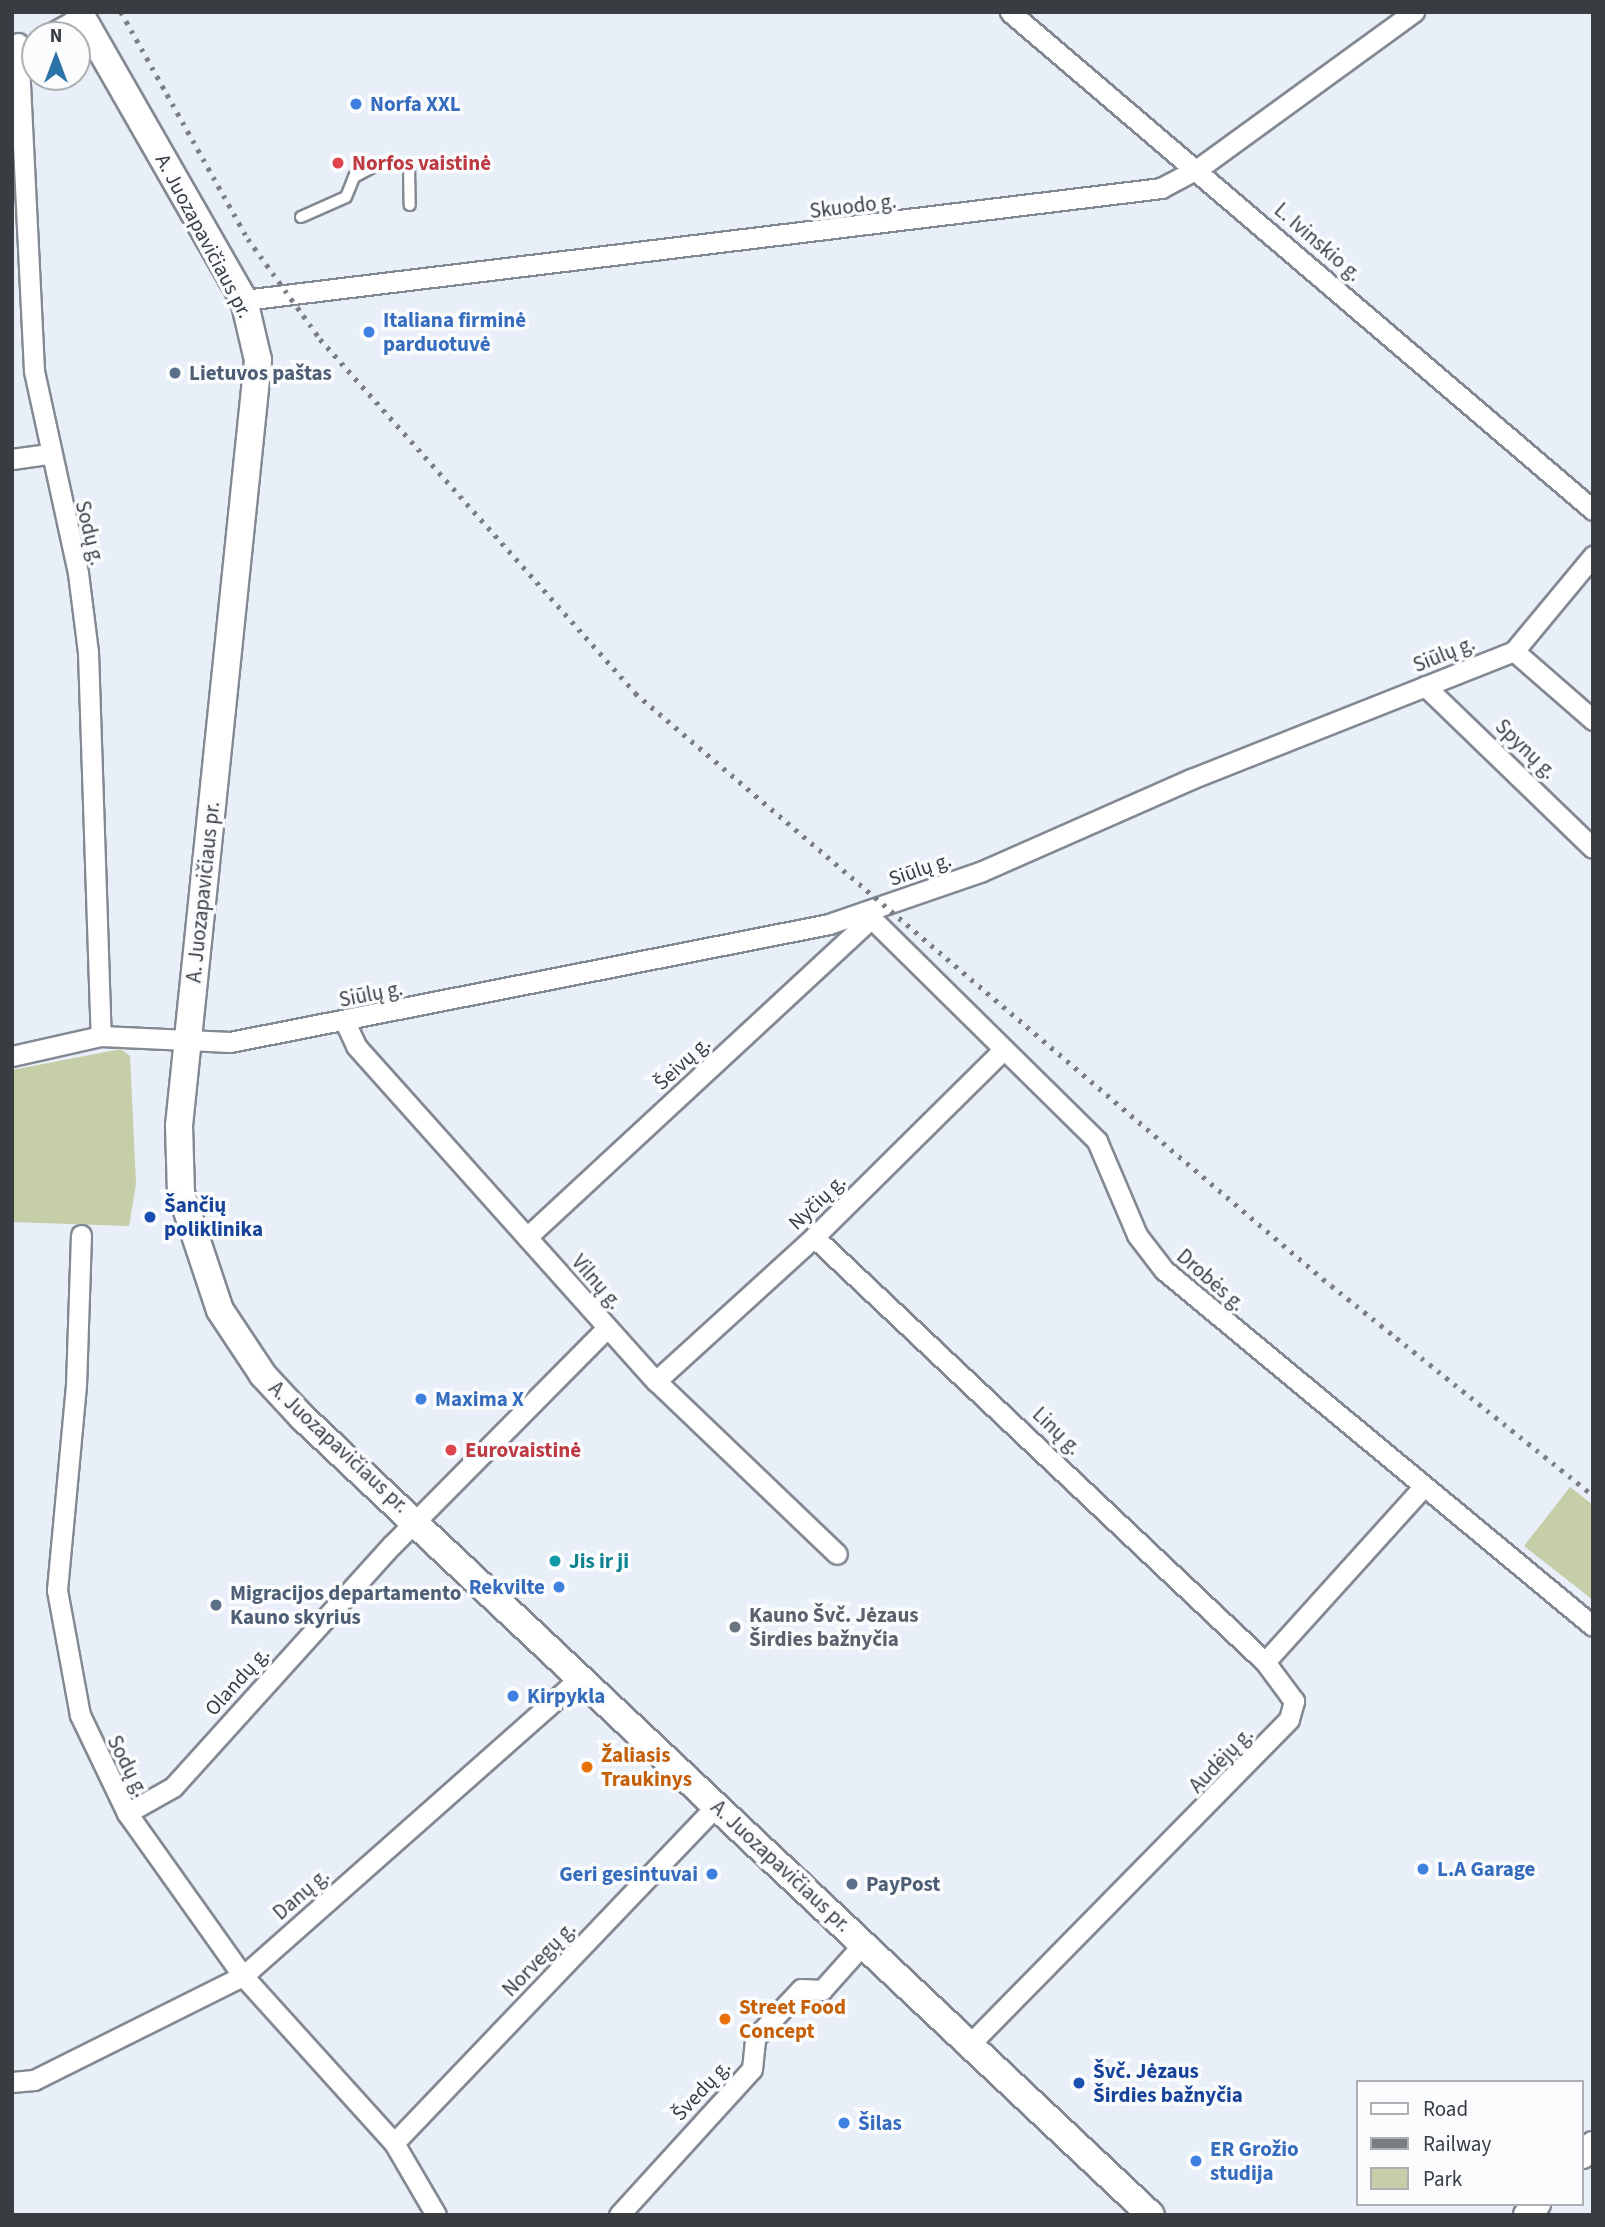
<!DOCTYPE html>
<html>
<head>
<meta charset="utf-8">
<style>
	body { margin:0 }
	#map { position:relative; width:1605px; height:2227px; overflow:hidden; background:#e8eff9; font-family:"Source Sans 3",sans-serif }
	div>[style] { position:absolute }
	[style*='--x'] { left:calc(var(--x)*1px); top:calc(var(--y)*1px); width:calc(var(--w)*1px); rotate:calc(var(--a)*1deg) }
	.green>* { inset:0; background:#c5cea7 }
	.roads { filter:drop-shadow(2px 0 #838992) drop-shadow(-2px 0 #838992) drop-shadow(0 2px #838992) drop-shadow(0 -2px #838992) }
	.lane>* { height:10px; margin:-5px; padding:0 5px; transform-origin:5px; border-radius:5px; background:#fff }
	.street>* { height:19px; margin:-9.5px; padding:0 9.5px; transform-origin:9.5px; border-radius:9.5px; background:#fff }
	.secondary>* { height:26px; margin:-13px; padding:0 13px; transform-origin:13px; border-radius:13px; background:#fff }
	.rail>* { height:5px; margin-top:-2.5px; transform-origin:0; background:repeating-linear-gradient(90deg,#797d84 0 3.5px,transparent 0 10.5px) }
	.dots>* { width:19px; height:19px; translate:-50% -50%; box-sizing:border-box; border:4px solid #fafcfe; border-radius:50% }
	span { translate:-50% -50%; white-space:nowrap; text-align:center; line-height:1.15; -webkit-text-stroke:7px #fafcfe; paint-order:stroke }
	.shop-label { font-size:21px; color:#366cbe; font-weight:700 }
	.left { translate:0 -50%; text-align:left }
	.right { translate:-100% -50%; text-align:right }
	.health-label { font-size:21px; color:#be3a42; font-weight:700 }
	.street-label { font-size:21px; color:#393c40 }
	.service-label { font-size:21px; color:#4e5e75; font-weight:700 }
	.transit-label { font-size:21px; color:#164399; font-weight:700 }
	.culture-label { font-size:21px; color:#0d838f; font-weight:700 }
	.worship-label { font-size:21px; color:#5b616d; font-weight:700 }
	.food-label { font-size:21px; color:#c56008; font-weight:700 }
	.frame { position:absolute; inset:0; border:14px solid #393c40; pointer-events:none }
	.legend { position:absolute; left:1356px; top:2080px; width:228px; height:126px; box-sizing:border-box; background:#fafcfe; border:2px solid #adafb2; margin:0; padding:9px 12px; list-style:none; font-size:21px; color:#393c40 }
	.legend li { display:flex; align-items:center; gap:14px; height:35px }
	.legend b { width:35px; border:2px solid #adafb2 }
	.north { position:absolute; left:21px; top:21px; width:70px; height:70px; box-sizing:border-box; background:#fafcfe; border:2px solid #adafb2; border-radius:50%; rotate:0deg; font-size:19px; font-weight:700; line-height:28px; text-align:center; color:#393c40 }
	.north::after { content:''; display:block; margin:auto; width:24px; height:32px; background:#2a73a7; clip-path:polygon(50% 0,100% 100%,50% 72%,0 100%) }
</style>
</head>
<body>
<div id="map">
	<div class="green">
		<i style="clip-path:polygon(121px 1049px,130px 1056px,136px 1184px,129px 1226px,12px 1222px,12px 1070px)"></i>
		<i style="clip-path:polygon(1570px 1487px,1593px 1505px,1593px 1600px,1524px 1546px)"></i>
	</div>
	<div class="roads">
		<div class="lane">
			<i style="--x:301;--y:217;--w:49;--a:-24"></i>
			<i style="--x:346;--y:197;--w:22;--a:-68"></i>
			<i style="--x:354;--y:177;--w:30;--a:-28"></i>
			<i style="--x:380;--y:163;--w:29;--a:6"></i>
			<i style="--x:409;--y:166;--w:39;--a:89"></i>
		</div>
		<div class="street">
			<i style="--x:1010;--y:12;--w:767;--a:40.5"></i>
			<i style="--x:48;--y:35;--w:38;--a:-29"></i>
			<i style="--x:18;--y:43;--w:328;--a:87.2"></i>
			<i style="--x:34;--y:371;--w:207;--a:77.7"></i>
			<i style="--x:78;--y:573;--w:80;--a:82.8"></i>
			<i style="--x:88;--y:652;--w:384;--a:88.1"></i>
			<i style="--x:244;--y:300;--w:924;--a:-6.96"></i>
			<i style="--x:1161;--y:188;--w:43;--a:-27.8"></i>
			<i style="--x:1199;--y:168;--w:266;--a:-36"></i>
			<i style="--x:12;--y:459;--w:37;--a:-8"></i>
			<i style="--x:1514;--y:651;--w:105;--a:41.1"></i>
			<i style="--x:1425;--y:686;--w:233;--a:44"></i>
			<i style="--x:865;--y:912;--w:326;--a:44.6"></i>
			<i style="--x:1097;--y:1141;--w:102;--a:66.9"></i>
			<i style="--x:1137;--y:1235;--w:44;--a:52.4"></i>
			<i style="--x:1164;--y:1270;--w:557;--a:39.69"></i>
			<i style="--x:345;--y:1022;--w:26;--a:65"></i>
			<i style="--x:356;--y:1046;--w:450;--a:48.2"></i>
			<i style="--x:656;--y:1381;--w:250;--a:43.7"></i>
			<i style="--x:12;--y:1056;--w:91;--a:-12.7"></i>
			<i style="--x:101;--y:1036;--w:129;--a:2.7"></i>
			<i style="--x:230;--y:1042;--w:611;--a:-11.14"></i>
			<i style="--x:829;--y:924;--w:160;--a:-19"></i>
			<i style="--x:980;--y:872;--w:231;--a:-23.8"></i>
			<i style="--x:1191;--y:779;--w:347;--a:-21.6"></i>
			<i style="--x:1514;--y:651;--w:124;--a:-50.3"></i>
			<i style="--x:81;--y:1235;--w:150;--a:91.9"></i>
			<i style="--x:76;--y:1385;--w:206;--a:95.3"></i>
			<i style="--x:57;--y:1590;--w:127;--a:79.6"></i>
			<i style="--x:80;--y:1715;--w:109;--a:64.4"></i>
			<i style="--x:127;--y:1813;--w:200;--a:54.6"></i>
			<i style="--x:243;--y:1976;--w:225;--a:47.9"></i>
			<i style="--x:394;--y:2143;--w:83;--a:59.7"></i>
			<i style="--x:527;--y:1237;--w:465;--a:-42.8"></i>
			<i style="--x:814;--y:1237;--w:620;--a:43.3"></i>
			<i style="--x:656;--y:1381;--w:214;--a:-42.3"></i>
			<i style="--x:814;--y:1237;--w:266;--a:-44.7"></i>
			<i style="--x:127;--y:1813;--w:53;--a:-29.5"></i>
			<i style="--x:173;--y:1787;--w:326;--a:-47.9"></i>
			<i style="--x:392;--y:1545;--w:305;--a:-45.3"></i>
			<i style="--x:970;--y:2044;--w:455;--a:-45.5"></i>
			<i style="--x:1289;--y:1719;--w:19;--a:-74"></i>
			<i style="--x:1294;--y:1701;--w:49;--a:-126.6"></i>
			<i style="--x:1265;--y:1662;--w:234;--a:-47.9"></i>
			<i style="--x:12;--y:2082;--w:22;--a:-5"></i>
			<i style="--x:34;--y:2080;--w:233;--a:-26.5"></i>
			<i style="--x:243;--y:1976;--w:451;--a:-41.5"></i>
			<i style="--x:394;--y:2143;--w:468;--a:-46.3"></i>
			<i style="--x:619;--y:2215;--w:197;--a:-47.7"></i>
			<i style="--x:752;--y:2069;--w:31;--a:-84"></i>
			<i style="--x:755;--y:2038;--w:67;--a:-46.8"></i>
			<i style="--x:801;--y:1989;--w:21;--a:3"></i>
			<i style="--x:822;--y:1990;--w:63;--a:-48.2"></i>
		</div>
		<div class="secondary">
			<i style="--x:79;--y:12;--w:332;--a:60.2"></i>
			<i style="--x:244;--y:300;--w:62;--a:76.9"></i>
			<i style="--x:258;--y:360;--w:770;--a:95.89"></i>
			<i style="--x:179;--y:1126;--w:67;--a:88.3"></i>
			<i style="--x:181;--y:1193;--w:123;--a:71.6"></i>
			<i style="--x:220;--y:1310;--w:78;--a:56.5"></i>
			<i style="--x:263;--y:1375;--w:57;--a:47.1"></i>
			<i style="--x:302;--y:1417;--w:1165;--a:43.23"></i>
			<i style="--x:1582;--y:2155;--w:15;--a:-42"></i>
			<i style="--x:1527;--y:2215;--w:15;--a:-48"></i>
		</div>
	</div>
	<div class="rail">
		<i style="--x:121;--y:12;--w:260;--a:60.8"></i>
		<i style="--x:248;--y:239;--w:123;--a:54.2"></i>
		<i style="--x:320;--y:339;--w:474;--a:48.3"></i>
		<i style="--x:635;--y:693;--w:904;--a:40.42"></i>
		<i style="--x:1323;--y:1279;--w:346;--a:38.7"></i>
	</div>
	<div class="dots">
		<i style="left:356px;top:104px;background:#3f7fe0"></i>
		<i style="left:338px;top:163px;background:#e0444e"></i>
		<i style="left:369px;top:332px;background:#3f7fe0"></i>
		<i style="left:175px;top:373px;background:#5c6f8a"></i>
		<i style="left:150px;top:1217px;background:#1a4fb4"></i>
		<i style="left:421px;top:1399px;background:#3f7fe0"></i>
		<i style="left:451px;top:1450px;background:#e0444e"></i>
		<i style="left:555px;top:1561px;background:#0f9aa8"></i>
		<i style="left:559px;top:1587px;background:#3f7fe0"></i>
		<i style="left:216px;top:1605px;background:#5c6f8a"></i>
		<i style="left:735px;top:1627px;background:#6b7280"></i>
		<i style="left:513px;top:1696px;background:#3f7fe0"></i>
		<i style="left:587px;top:1767px;background:#e8710a"></i>
		<i style="left:1423px;top:1869px;background:#3f7fe0"></i>
		<i style="left:712px;top:1874px;background:#3f7fe0"></i>
		<i style="left:852px;top:1884px;background:#5c6f8a"></i>
		<i style="left:725px;top:2019px;background:#e8710a"></i>
		<i style="left:1079px;top:2083px;background:#1a4fb4"></i>
		<i style="left:844px;top:2123px;background:#3f7fe0"></i>
		<i style="left:1196px;top:2161px;background:#3f7fe0"></i>
	</div>
	<div class="shop-label">
		<span class="left" style="left:370px;top:104px">Norfa XXL</span>
		<span class="left" style="left:383px;top:332px">Italiana firminė<br>parduotuvė</span>
		<span class="left" style="left:435px;top:1399px">Maxima X</span>
		<span class="right" style="left:545px;top:1587px">Rekvilte</span>
		<span class="left" style="left:527px;top:1696px">Kirpykla</span>
		<span class="left" style="left:1437px;top:1869px">L.A Garage</span>
		<span class="right" style="left:698px;top:1874px">Geri gesintuvai</span>
		<span class="left" style="left:858px;top:2123px">Šilas</span>
		<span class="left" style="left:1210px;top:2161px">ER Grožio<br>studija</span>
	</div>
	<div class="health-label">
		<span class="left" style="left:352px;top:163px">Norfos vaistinė</span>
		<span class="left" style="left:465px;top:1450px">Eurovaistinė</span>
	</div>
	<div class="street-label">
		<span style="left:853px;top:206px;rotate:-7deg">Skuodo g.</span>
		<span style="left:204px;top:236px;rotate:62deg">A. Juozapavičiaus pr.</span>
		<span style="left:1318px;top:242px;rotate:41deg">L. Ivinskio g.</span>
		<span style="left:90px;top:533px;rotate:76deg">Sodų g.</span>
		<span style="left:1444px;top:654px;rotate:-22deg">Siūlų g.</span>
		<span style="left:1526px;top:749px;rotate:44deg">Spynų g.</span>
		<span style="left:920px;top:869px;rotate:-19deg">Siūlų g.</span>
		<span style="left:203px;top:892px;rotate:-84deg">A. Juozapavičiaus pr.</span>
		<span style="left:371px;top:994px;rotate:-11deg">Siūlų g.</span>
		<span style="left:682px;top:1063px;rotate:-43deg">Šeivų g.</span>
		<span style="left:817px;top:1202px;rotate:-44deg">Nyčių g.</span>
		<span style="left:1211px;top:1280px;rotate:41deg">Drobės g.</span>
		<span style="left:597px;top:1282px;rotate:49deg">Vilnų g.</span>
		<span style="left:1057px;top:1431px;rotate:44deg">Linų g.</span>
		<span style="left:339px;top:1447px;rotate:43deg">A. Juozapavičiaus pr.</span>
		<span style="left:237px;top:1681px;rotate:-48deg">Olandų g.</span>
		<span style="left:1221px;top:1760px;rotate:-46deg">Audėjų g.</span>
		<span style="left:128px;top:1766px;rotate:63deg">Sodų g.</span>
		<span style="left:781px;top:1866px;rotate:43deg">A. Juozapavičiaus pr.</span>
		<span style="left:301px;top:1894px;rotate:-41deg">Danų g.</span>
		<span style="left:539px;top:1959px;rotate:-46deg">Norvegų g.</span>
		<span style="left:701px;top:2090px;rotate:-47deg">Švedų g.</span>
	</div>
	<div class="service-label">
		<span class="left" style="left:189px;top:373px">Lietuvos paštas</span>
		<span class="left" style="left:230px;top:1605px">Migracijos departamento<br>Kauno skyrius</span>
		<span class="left" style="left:866px;top:1884px">PayPost</span>
	</div>
	<div class="transit-label">
		<span class="left" style="left:164px;top:1217px">Šančių<br>poliklinika</span>
		<span class="left" style="left:1093px;top:2083px">Švč. Jėzaus<br>Širdies bažnyčia</span>
	</div>
	<div class="culture-label">
		<span class="left" style="left:569px;top:1561px">Jis ir ji</span>
	</div>
	<div class="worship-label">
		<span class="left" style="left:749px;top:1627px">Kauno Švč. Jėzaus<br>Širdies bažnyčia</span>
	</div>
	<div class="food-label">
		<span class="left" style="left:601px;top:1767px">Žaliasis<br>Traukinys</span>
		<span class="left" style="left:739px;top:2019px">Street Food<br>Concept</span>
	</div>
	<div class="frame"></div>
	<ul class="legend">
	<li><b style="height:9px;background:#fff"></b>Road</li>
	<li><b style="height:9px;background:#797d84"></b>Railway</li>
	<li><b style="height:19px;background:#c5cea7"></b>Park</li>
	</ul>
	<div class="north">N</div>
</div>
</body>
</html>
